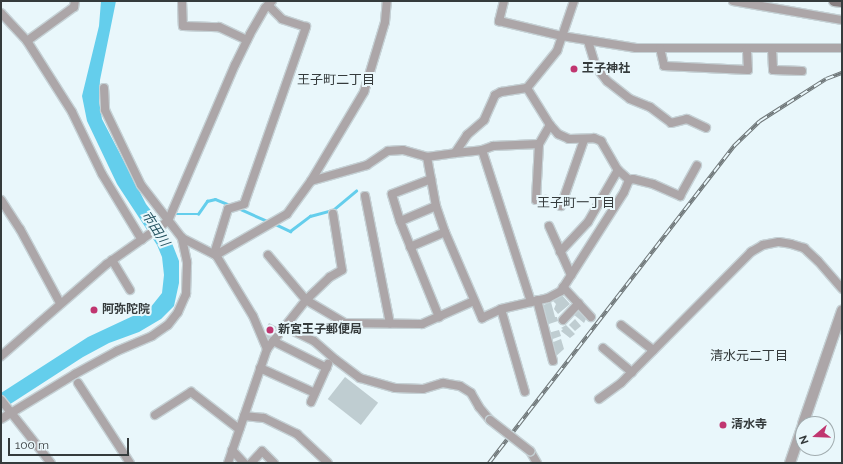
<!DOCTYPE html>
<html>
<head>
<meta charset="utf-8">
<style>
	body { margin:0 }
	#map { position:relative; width:843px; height:464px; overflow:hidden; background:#e9f7fb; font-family:Raleway,"Noto Sans JP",sans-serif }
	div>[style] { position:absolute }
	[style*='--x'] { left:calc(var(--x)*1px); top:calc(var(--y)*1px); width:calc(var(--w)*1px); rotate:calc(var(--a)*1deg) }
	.water>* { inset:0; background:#64ceec }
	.stream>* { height:2.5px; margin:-1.25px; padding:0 1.25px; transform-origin:1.25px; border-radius:1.25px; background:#64ceec }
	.building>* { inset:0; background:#bfcdd1; transform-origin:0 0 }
	.roads { filter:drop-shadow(1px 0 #c5d1d5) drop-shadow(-1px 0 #c5d1d5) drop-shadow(0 1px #c5d1d5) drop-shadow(0 -1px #c5d1d5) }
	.minor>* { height:8px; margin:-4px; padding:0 4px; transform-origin:4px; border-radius:4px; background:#aca6a8 }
	.tertiary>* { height:10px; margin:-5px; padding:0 5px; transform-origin:5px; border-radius:5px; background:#aca6a8 }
	.secondary>* { height:10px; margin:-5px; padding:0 5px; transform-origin:5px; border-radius:5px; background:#898183 }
	.rail>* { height:4px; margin-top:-2px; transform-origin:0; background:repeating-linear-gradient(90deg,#e9f7fb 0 8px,#6f7779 0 16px); box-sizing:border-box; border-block:1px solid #6f7779 }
	.bridges { filter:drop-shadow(1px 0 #c5d1d5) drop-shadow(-1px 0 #c5d1d5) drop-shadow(0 1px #c5d1d5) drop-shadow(0 -1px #c5d1d5) }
	.minor-bridge>* { height:8px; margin:-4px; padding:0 4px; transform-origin:4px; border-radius:4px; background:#aca6a8 }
	.dots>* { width:11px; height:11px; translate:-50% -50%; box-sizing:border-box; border:2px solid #e9f7fb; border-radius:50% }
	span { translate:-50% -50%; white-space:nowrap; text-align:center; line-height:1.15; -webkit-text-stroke:4px #e9f7fb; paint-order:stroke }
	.poi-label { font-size:12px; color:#353b3c; font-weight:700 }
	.left { translate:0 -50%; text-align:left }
	.neighbourhood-label { font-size:13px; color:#353b3c }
	.water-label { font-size:13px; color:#265461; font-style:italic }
	.frame { position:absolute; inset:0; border:2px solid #353b3c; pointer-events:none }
	.north { position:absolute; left:795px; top:416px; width:40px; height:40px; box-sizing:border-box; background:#e9f7fb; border:1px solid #a1acaf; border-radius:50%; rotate:251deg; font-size:11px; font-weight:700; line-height:16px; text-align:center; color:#353b3c }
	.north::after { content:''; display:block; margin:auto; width:14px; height:18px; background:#c03670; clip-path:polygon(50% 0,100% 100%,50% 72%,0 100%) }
	.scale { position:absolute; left:8px; top:438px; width:121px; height:18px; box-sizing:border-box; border:2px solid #353b3c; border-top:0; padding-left:5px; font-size:12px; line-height:14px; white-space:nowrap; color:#353b3c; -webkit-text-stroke:3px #e9f7fb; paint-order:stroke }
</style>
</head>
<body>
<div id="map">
	<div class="water">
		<i style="clip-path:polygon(101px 1px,116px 1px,100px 80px,99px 101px,102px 119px,146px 204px,168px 233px,179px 261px,179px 283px,174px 306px,161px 319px,139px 332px,109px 343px,83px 357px,1px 410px,1px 393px,88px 337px,150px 308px,162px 293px,164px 275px,162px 257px,157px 245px,117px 184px,87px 121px,82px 96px,99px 26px)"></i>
	</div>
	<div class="stream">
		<i style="--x:238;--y:208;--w:35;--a:24"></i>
		<i style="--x:173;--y:214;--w:25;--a:0"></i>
		<i style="--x:198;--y:214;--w:16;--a:-55"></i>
		<i style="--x:207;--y:201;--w:8;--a:-14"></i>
		<i style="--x:215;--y:199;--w:18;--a:22"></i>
		<i style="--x:275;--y:224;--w:17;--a:25"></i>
		<i style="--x:290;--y:231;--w:25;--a:-37"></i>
		<i style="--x:310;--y:216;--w:24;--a:-15"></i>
		<i style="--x:333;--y:210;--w:30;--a:-40"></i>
	</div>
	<div class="building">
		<i style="clip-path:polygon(561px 294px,570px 304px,558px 314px,554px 309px,556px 304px,553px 301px)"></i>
		<i style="clip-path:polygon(551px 302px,555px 317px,557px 317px,558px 321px,546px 325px,541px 306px)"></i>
		<i style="clip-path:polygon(578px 310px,586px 319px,584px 323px,573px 314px)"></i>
		<i style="clip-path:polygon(575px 319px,581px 326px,575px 331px,569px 325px)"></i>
		<i style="clip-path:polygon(269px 323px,277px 327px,268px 339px,264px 331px)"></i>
		<i style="clip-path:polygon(566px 325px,575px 334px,570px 338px,561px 331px,563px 329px,561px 328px)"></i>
		<i style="clip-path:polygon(559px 330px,561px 336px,550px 340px,548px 333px)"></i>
		<i style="clip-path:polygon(561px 339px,564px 349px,554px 358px,551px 343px)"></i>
		<i style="left:345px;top:377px;width:42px;height:28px;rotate:38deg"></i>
	</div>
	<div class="roads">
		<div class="minor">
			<i style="--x:182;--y:1;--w:25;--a:88"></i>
			<i style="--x:183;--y:26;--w:36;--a:2"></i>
			<i style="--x:219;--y:27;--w:31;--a:25"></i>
			<i style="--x:504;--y:1;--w:21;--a:104"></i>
			<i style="--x:499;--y:21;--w:65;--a:13.4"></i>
			<i style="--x:562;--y:36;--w:75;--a:9.2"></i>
			<i style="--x:636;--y:48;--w:206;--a:0"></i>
			<i style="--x:733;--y:1;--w:111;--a:9.9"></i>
			<i style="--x:1;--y:13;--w:38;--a:47"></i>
			<i style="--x:27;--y:41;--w:84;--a:57.6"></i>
			<i style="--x:72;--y:112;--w:69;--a:64.2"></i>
			<i style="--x:102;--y:174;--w:77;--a:58.8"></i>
			<i style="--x:27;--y:41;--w:58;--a:-35.9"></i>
			<i style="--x:74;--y:7;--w:6;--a:-81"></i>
			<i style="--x:588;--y:41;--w:27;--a:73"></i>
			<i style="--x:596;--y:67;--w:18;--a:52"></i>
			<i style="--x:607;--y:81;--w:29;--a:38"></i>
			<i style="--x:630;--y:99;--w:22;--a:22"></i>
			<i style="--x:650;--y:107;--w:26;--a:37"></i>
			<i style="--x:671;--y:123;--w:16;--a:-14"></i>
			<i style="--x:687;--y:119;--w:21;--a:25"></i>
			<i style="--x:660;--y:48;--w:18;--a:77"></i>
			<i style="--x:664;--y:66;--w:84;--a:2.7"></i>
			<i style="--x:748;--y:70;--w:21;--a:-93"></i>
			<i style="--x:772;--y:49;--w:21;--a:87"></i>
			<i style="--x:773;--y:70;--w:29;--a:2"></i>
			<i style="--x:104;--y:88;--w:22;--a:87"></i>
			<i style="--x:105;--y:110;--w:83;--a:64.4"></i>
			<i style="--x:141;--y:185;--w:67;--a:52.3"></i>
			<i style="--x:182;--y:238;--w:38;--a:27"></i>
			<i style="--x:216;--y:255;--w:71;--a:58.8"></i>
			<i style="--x:253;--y:316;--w:36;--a:67"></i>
			<i style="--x:527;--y:88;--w:44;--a:58.1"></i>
			<i style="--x:550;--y:125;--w:12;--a:48"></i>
			<i style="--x:558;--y:134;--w:12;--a:24"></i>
			<i style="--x:569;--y:139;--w:25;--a:-2"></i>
			<i style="--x:594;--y:138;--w:8;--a:23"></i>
			<i style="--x:601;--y:141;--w:34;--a:60"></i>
			<i style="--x:618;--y:170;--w:15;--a:42"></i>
			<i style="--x:629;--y:180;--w:4;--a:-14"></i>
			<i style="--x:633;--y:179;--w:21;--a:14"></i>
			<i style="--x:653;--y:184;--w:30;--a:24"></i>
			<i style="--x:680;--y:196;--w:35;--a:-61"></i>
			<i style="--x:550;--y:125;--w:22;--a:120"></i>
			<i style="--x:539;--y:144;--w:56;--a:93.1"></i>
			<i style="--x:536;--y:200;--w:10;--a:0"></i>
			<i style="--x:546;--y:200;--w:16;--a:22"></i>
			<i style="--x:561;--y:206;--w:70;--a:-70.8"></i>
			<i style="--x:482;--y:150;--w:160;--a:72.1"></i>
			<i style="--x:455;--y:153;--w:27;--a:-6"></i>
			<i style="--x:482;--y:150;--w:12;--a:-20"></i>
			<i style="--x:493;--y:146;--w:46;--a:-2.5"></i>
			<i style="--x:427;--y:157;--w:50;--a:79.6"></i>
			<i style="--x:436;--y:206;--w:28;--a:71"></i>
			<i style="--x:445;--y:232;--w:94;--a:66.7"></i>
			<i style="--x:482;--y:318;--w:21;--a:-25"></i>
			<i style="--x:501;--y:309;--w:48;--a:-13.2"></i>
			<i style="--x:548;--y:298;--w:15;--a:-28"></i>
			<i style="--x:561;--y:291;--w:117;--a:-57.5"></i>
			<i style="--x:624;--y:192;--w:13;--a:-67"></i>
			<i style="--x:311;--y:181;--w:58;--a:-15.9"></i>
			<i style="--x:367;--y:165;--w:25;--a:-34"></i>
			<i style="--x:388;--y:151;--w:15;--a:-4"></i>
			<i style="--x:403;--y:150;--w:25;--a:16"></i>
			<i style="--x:427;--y:157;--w:28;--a:-8"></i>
			<i style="--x:455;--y:153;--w:22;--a:-56"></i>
			<i style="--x:467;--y:135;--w:23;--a:-41"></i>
			<i style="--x:484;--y:120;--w:27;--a:-66"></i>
			<i style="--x:495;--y:95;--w:7;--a:-27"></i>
			<i style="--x:501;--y:92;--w:26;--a:-9"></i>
			<i style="--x:527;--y:88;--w:48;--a:-51"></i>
			<i style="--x:557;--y:51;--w:53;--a:-71.2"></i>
			<i style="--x:365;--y:196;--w:130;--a:78.9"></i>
			<i style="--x:1;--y:200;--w:35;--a:57"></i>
			<i style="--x:20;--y:229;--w:84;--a:61.6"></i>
			<i style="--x:436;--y:206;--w:39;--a:157"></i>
			<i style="--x:400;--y:221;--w:104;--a:67.9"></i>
			<i style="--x:400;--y:221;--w:28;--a:-107"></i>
			<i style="--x:392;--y:194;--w:42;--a:-21"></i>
			<i style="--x:549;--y:226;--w:54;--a:65.8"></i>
			<i style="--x:410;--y:247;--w:38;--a:-23"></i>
			<i style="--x:560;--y:252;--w:41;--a:-47"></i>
			<i style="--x:588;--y:222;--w:60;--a:-60"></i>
			<i style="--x:214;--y:254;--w:47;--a:-72.7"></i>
			<i style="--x:228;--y:209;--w:17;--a:-17"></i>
			<i style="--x:244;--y:204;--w:188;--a:-70.7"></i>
			<i style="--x:306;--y:27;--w:25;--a:-162"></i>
			<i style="--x:282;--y:19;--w:20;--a:-135"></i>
			<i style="--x:216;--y:255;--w:82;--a:-30"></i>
			<i style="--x:287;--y:214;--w:41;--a:-54"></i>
			<i style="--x:311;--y:181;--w:104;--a:-59.2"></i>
			<i style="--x:364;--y:92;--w:73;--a:-73.3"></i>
			<i style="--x:385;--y:22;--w:21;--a:-85"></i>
			<i style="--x:268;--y:255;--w:59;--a:49.8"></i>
			<i style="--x:306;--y:300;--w:45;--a:30.5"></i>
			<i style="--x:345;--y:323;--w:77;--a:0.7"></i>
			<i style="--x:422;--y:324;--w:57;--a:-23.9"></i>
			<i style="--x:112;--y:260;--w:35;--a:59"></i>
			<i style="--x:563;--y:287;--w:41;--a:47"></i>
			<i style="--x:537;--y:300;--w:63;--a:75.3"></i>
			<i style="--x:501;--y:309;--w:86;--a:73.9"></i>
			<i style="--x:563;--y:320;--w:23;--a:-47"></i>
			<i style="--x:621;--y:325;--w:41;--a:38"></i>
			<i style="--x:285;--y:327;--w:32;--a:26"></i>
			<i style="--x:314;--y:341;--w:29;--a:41"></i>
			<i style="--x:336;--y:360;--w:30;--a:37"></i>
			<i style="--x:360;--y:378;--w:36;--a:16"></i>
			<i style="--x:395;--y:388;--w:28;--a:2"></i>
			<i style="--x:423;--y:389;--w:21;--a:-17"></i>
			<i style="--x:443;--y:383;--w:17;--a:10"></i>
			<i style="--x:460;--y:386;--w:13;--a:32"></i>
			<i style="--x:471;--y:393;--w:16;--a:60"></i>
			<i style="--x:479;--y:407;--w:17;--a:50"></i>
			<i style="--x:273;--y:341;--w:60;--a:26.6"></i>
			<i style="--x:603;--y:348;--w:38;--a:40"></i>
			<i style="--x:1;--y:356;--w:140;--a:-41"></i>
			<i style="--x:107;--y:264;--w:75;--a:-35.2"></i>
			<i style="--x:168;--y:221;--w:170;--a:-66.8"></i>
			<i style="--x:235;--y:65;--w:34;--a:-64"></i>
			<i style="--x:250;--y:34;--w:30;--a:-60"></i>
			<i style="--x:265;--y:8;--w:10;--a:-45"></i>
			<i style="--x:260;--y:368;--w:60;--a:24.4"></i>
			<i style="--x:78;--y:383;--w:95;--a:57"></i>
			<i style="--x:599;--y:399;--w:27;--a:-36"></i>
			<i style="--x:621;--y:383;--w:185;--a:-45.2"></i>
			<i style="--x:751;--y:252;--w:14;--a:-30"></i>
			<i style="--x:763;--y:245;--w:16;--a:-11"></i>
			<i style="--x:779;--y:242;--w:12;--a:9"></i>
			<i style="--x:791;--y:244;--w:14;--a:17"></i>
			<i style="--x:804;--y:248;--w:19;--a:43"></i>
			<i style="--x:818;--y:261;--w:37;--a:49"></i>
			<i style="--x:1;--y:400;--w:80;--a:51.6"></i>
			<i style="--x:311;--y:402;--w:42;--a:-65.9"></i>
			<i style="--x:155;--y:415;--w:43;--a:-32.6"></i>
			<i style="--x:191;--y:392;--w:61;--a:37.6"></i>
			<i style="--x:244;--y:416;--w:20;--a:6"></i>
			<i style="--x:264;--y:418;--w:37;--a:26"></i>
			<i style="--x:297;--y:434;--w:42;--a:43.1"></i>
			<i style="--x:1;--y:419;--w:87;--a:-31.3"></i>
			<i style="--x:75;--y:374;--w:48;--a:-28.7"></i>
			<i style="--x:117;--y:351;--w:38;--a:-23"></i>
			<i style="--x:152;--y:336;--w:19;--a:-35"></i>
			<i style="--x:168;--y:325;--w:16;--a:-52"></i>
			<i style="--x:178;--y:312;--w:20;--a:-66"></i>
			<i style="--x:186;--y:294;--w:32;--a:-88"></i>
			<i style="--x:187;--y:262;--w:25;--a:-102"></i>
			<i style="--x:232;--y:450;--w:18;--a:47"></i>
			<i style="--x:530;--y:451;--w:14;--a:60"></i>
			<i style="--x:228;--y:463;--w:120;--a:-71.1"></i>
			<i style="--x:267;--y:349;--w:63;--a:-51.5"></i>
			<i style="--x:306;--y:300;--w:33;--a:-44"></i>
			<i style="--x:330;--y:277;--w:14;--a:-30"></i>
			<i style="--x:342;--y:270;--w:57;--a:-99.1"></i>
			<i style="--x:251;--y:463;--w:16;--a:-47"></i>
			<i style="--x:262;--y:451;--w:17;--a:45"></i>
		</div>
		<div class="tertiary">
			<i style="--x:803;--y:424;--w:120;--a:-71"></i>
			<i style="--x:790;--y:463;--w:40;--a:-71.1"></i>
		</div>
		<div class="secondary">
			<i style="--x:834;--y:1;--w:8;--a:7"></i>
		</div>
	</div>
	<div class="rail">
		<i style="--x:489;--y:463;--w:401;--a:-52.3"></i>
		<i style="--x:734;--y:146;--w:36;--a:-44"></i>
		<i style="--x:760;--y:121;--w:78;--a:-32.5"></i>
		<i style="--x:826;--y:79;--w:17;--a:-21"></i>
	</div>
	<div class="bridges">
		<div class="minor-bridge">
			<i style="--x:490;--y:420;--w:51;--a:37.8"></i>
		</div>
	</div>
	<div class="dots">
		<i style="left:574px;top:69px;background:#c03670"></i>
		<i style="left:94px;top:310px;background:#c03670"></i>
		<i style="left:270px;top:330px;background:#c03670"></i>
		<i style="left:723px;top:425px;background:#c03670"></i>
	</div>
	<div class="poi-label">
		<span class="left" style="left:582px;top:69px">王子神社</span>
		<span class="left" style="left:102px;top:310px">阿弥陀院</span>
		<span class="left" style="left:278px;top:330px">新宮王子郵便局</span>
		<span class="left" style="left:731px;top:425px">清水寺</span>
	</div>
	<div class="neighbourhood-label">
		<span style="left:336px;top:80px">王子町二丁目</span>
		<span style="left:576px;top:203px">王子町一丁目</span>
		<span style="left:749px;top:356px">清水元二丁目</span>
	</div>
	<div class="water-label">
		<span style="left:155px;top:229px;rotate:57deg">市田川</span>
	</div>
	<div class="frame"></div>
	<div class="north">N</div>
	<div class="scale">100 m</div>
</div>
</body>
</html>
